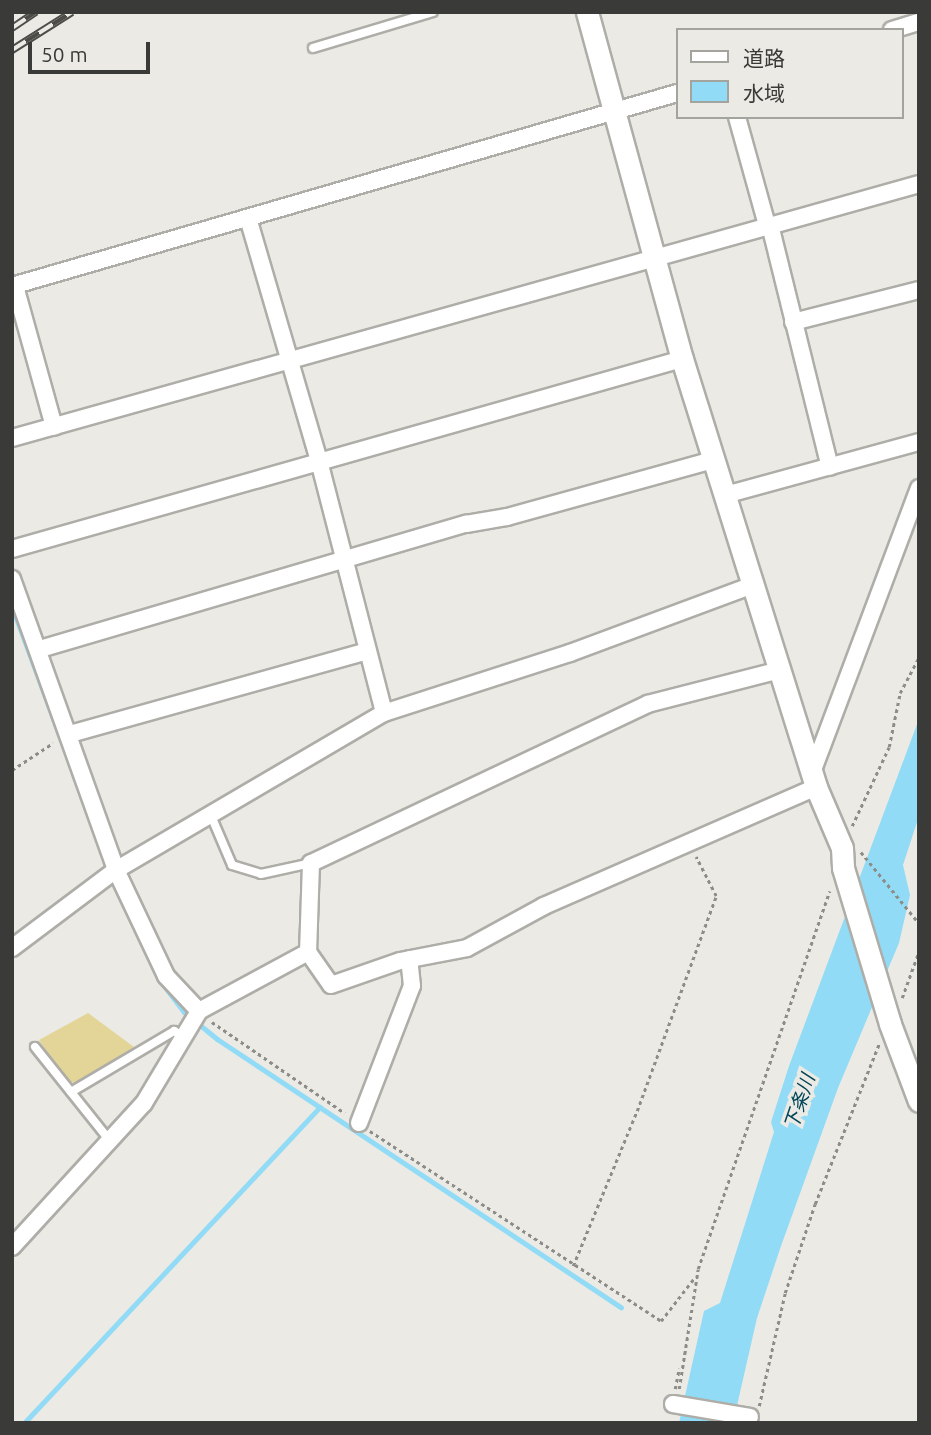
<!DOCTYPE html>
<html>
<head>
<meta charset="utf-8">
<style>
	body { margin:0 }
	#map { position:relative; width:931px; height:1435px; overflow:hidden; background:#ebeae4; font-family:Ubuntu,"Noto Sans JP",sans-serif }
	div>[style] { position:absolute }
	[style*='--x'] { left:calc(var(--x)*1px); top:calc(var(--y)*1px); width:calc(var(--w)*1px); rotate:calc(var(--a)*1deg) }
	.green>* { inset:0; background:#e3d597 }
	.water>* { inset:0; background:#91dbf6 }
	.stream>* { height:5px; margin:-2.5px; padding:0 2.5px; transform-origin:2.5px; border-radius:2.5px; background:#91dbf6 }
	.path>* { height:2.5px; margin-top:-1.25px; transform-origin:0; background:repeating-linear-gradient(90deg,#8c8c88 0 3.5px,transparent 0 7px) }
	.roads { filter:drop-shadow(2px 0 #aeada8) drop-shadow(-2px 0 #aeada8) drop-shadow(0 2px #aeada8) drop-shadow(0 -2px #aeada8) }
	.service>* { height:8px; margin:-4px; padding:0 4px; transform-origin:4px; border-radius:4px; background:#fff }
	.minor>* { height:16px; margin:-8px; padding:0 8px; transform-origin:8px; border-radius:8px; background:#fff }
	.tertiary>* { height:21px; margin:-10.5px; padding:0 10.5px; transform-origin:10.5px; border-radius:10.5px; background:#fff }
	.rail>* { height:8px; margin-top:-4px; transform-origin:0; background:repeating-linear-gradient(90deg,#ebeae4 0 16px,#4c4c49 0 32px); box-sizing:border-box; border-block:2px solid #4c4c49 }
	.bridges { filter:drop-shadow(2px 0 #aeada8) drop-shadow(-2px 0 #aeada8) drop-shadow(0 2px #aeada8) drop-shadow(0 -2px #aeada8) }
	.minor-bridge>* { height:16px; margin:-8px; padding:0 8px; transform-origin:8px; border-radius:8px; background:#fff }
	span { translate:-50% -50%; white-space:nowrap; text-align:center; line-height:1.15; -webkit-text-stroke:7px #ebeae4; paint-order:stroke }
	.water-label { font-size:19px; color:#004557; font-style:italic }
	.frame { position:absolute; inset:0; border:14px solid #3a3a38; pointer-events:none }
	.legend { position:absolute; left:676px; top:28px; width:228px; height:91px; box-sizing:border-box; background:#ebeae4; border:2px solid #a4a49f; margin:0; padding:9px 12px; list-style:none; font-size:21px; color:#3a3a38 }
	.legend li { display:flex; align-items:center; gap:14px; height:35px }
	.legend b { width:35px; border:2px solid #a4a49f }
	.scale { position:absolute; left:28px; top:42px; width:122px; height:32px; box-sizing:border-box; border:4px solid #3a3a38; border-top:0; padding-left:9px; font-size:21px; line-height:24px; white-space:nowrap; color:#3a3a38; -webkit-text-stroke:5px #ebeae4; paint-order:stroke }
</style>
</head>
<body>
<div id="map">
	<div class="green">
		<i style="clip-path:polygon(88px 1013px,134px 1047px,79px 1083px,67px 1082px,39px 1040px)"></i>
	</div>
	<div class="water">
		<i style="clip-path:polygon(919px 719px,919px 816px,903px 865px,910px 895px,899px 943px,838px 1088px,781px 1246px,757px 1318px,733px 1423px,679px 1423px,704px 1311px,720px 1303px,774px 1132px,771px 1122px,789px 1066px)"></i>
	</div>
	<div class="stream">
		<i style="--x:12;--y:607;--w:217;--a:69.8"></i>
		<i style="--x:115;--y:886;--w:81;--a:64.4"></i>
		<i style="--x:158;--y:978;--w:43;--a:52.6"></i>
		<i style="--x:184;--y:1012;--w:43;--a:39.3"></i>
		<i style="--x:217;--y:1039;--w:485;--a:33.6"></i>
		<i style="--x:24;--y:1423;--w:433;--a:-46.9"></i>
	</div>
	<div class="path">
		<i style="--x:12;--y:770;--w:49;--a:-33.4"></i>
		<i style="--x:852;--y:826;--w:87;--a:-64.9"></i>
		<i style="--x:889;--y:747;--w:55;--a:-78.5"></i>
		<i style="--x:900;--y:693;--w:41;--a:-62.2"></i>
		<i style="--x:861;--y:852;--w:92;--a:50.8"></i>
		<i style="--x:902;--y:998;--w:50;--a:-70.1"></i>
		<i style="--x:212;--y:1022;--w:161;--a:34.4"></i>
		<i style="--x:370;--y:1131;--w:348;--a:33.1"></i>
		<i style="--x:661;--y:1321;--w:56;--a:-52.3"></i>
		<i style="--x:573;--y:1266;--w:168;--a:-67.6"></i>
		<i style="--x:637;--y:1111;--w:229;--a:-69.8"></i>
		<i style="--x:716;--y:896;--w:44;--a:-117.1"></i>
		<i style="--x:675;--y:1389;--w:21;--a:-79"></i>
		<i style="--x:679;--y:1389;--w:121;--a:-81"></i>
		<i style="--x:698;--y:1269;--w:400;--a:-70.8"></i>
		<i style="--x:759;--y:1406;--w:116;--a:-77"></i>
		<i style="--x:785;--y:1293;--w:94;--a:-71.4"></i>
		<i style="--x:815;--y:1204;--w:172;--a:-68.2"></i>
	</div>
	<div class="roads">
		<div class="service">
			<i style="--x:313;--y:48;--w:125;--a:-16.7"></i>
			<i style="--x:212;--y:818;--w:51;--a:66.9"></i>
			<i style="--x:232;--y:865;--w:30;--a:17"></i>
			<i style="--x:261;--y:874;--w:51;--a:-12.4"></i>
			<i style="--x:35;--y:1047;--w:120;--a:51.4"></i>
			<i style="--x:71;--y:1092;--w:120;--a:-30.6"></i>
			<i style="--x:174;--y:1031;--w:12;--a:31"></i>
		</div>
		<div class="minor">
			<i style="--x:892;--y:30;--w:28;--a:-17"></i>
			<i style="--x:737;--y:117;--w:112;--a:74.5"></i>
			<i style="--x:248;--y:218;--w:253;--a:73.7"></i>
			<i style="--x:319;--y:461;--w:260;--a:75.5"></i>
			<i style="--x:770;--y:225;--w:249;--a:76.1"></i>
			<i style="--x:12;--y:286;--w:692;--a:-16.18"></i>
			<i style="--x:15;--y:286;--w:146;--a:74.5"></i>
			<i style="--x:793;--y:322;--w:130;--a:-14.3"></i>
			<i style="--x:12;--y:438;--w:942;--a:-15.64"></i>
			<i style="--x:725;--y:495;--w:201;--a:-15.3"></i>
			<i style="--x:12;--y:549;--w:696;--a:-15.83"></i>
			<i style="--x:12;--y:579;--w:309;--a:70.3"></i>
			<i style="--x:116;--y:870;--w:117;--a:64.7"></i>
			<i style="--x:166;--y:976;--w:48;--a:46.7"></i>
			<i style="--x:40;--y:649;--w:444;--a:-16.4"></i>
			<i style="--x:466;--y:524;--w:42;--a:-9.7"></i>
			<i style="--x:507;--y:517;--w:214;--a:-15.5"></i>
			<i style="--x:780;--y:670;--w:136;--a:165.6"></i>
			<i style="--x:648;--y:704;--w:373;--a:154.7"></i>
			<i style="--x:311;--y:863;--w:89;--a:91.9"></i>
			<i style="--x:308;--y:952;--w:40;--a:55.1"></i>
			<i style="--x:331;--y:985;--w:73;--a:-19.2"></i>
			<i style="--x:400;--y:961;--w:68;--a:-11"></i>
			<i style="--x:467;--y:948;--w:88;--a:-28.6"></i>
			<i style="--x:544;--y:906;--w:297;--a:-23.6"></i>
			<i style="--x:70;--y:734;--w:308;--a:-15.6"></i>
			<i style="--x:813;--y:770;--w:301;--a:-69.4"></i>
			<i style="--x:12;--y:948;--w:130;--a:-36.9"></i>
			<i style="--x:116;--y:870;--w:311;--a:-30.4"></i>
			<i style="--x:384;--y:713;--w:195;--a:-17.9"></i>
			<i style="--x:570;--y:653;--w:195;--a:-20.4"></i>
			<i style="--x:359;--y:1123;--w:147;--a:-68.9"></i>
			<i style="--x:412;--y:986;--w:27;--a:-96"></i>
			<i style="--x:12;--y:1247;--w:195;--a:-47.5"></i>
			<i style="--x:144;--y:1103;--w:107;--a:-59.1"></i>
			<i style="--x:199;--y:1011;--w:124;--a:-28.4"></i>
		</div>
		<div class="tertiary">
			<i style="--x:587;--y:12;--w:360;--a:74.7"></i>
			<i style="--x:682;--y:359;--w:448;--a:72.6"></i>
			<i style="--x:816;--y:787;--w:66;--a:66.9"></i>
			<i style="--x:842;--y:848;--w:20;--a:87"></i>
			<i style="--x:843;--y:868;--w:163;--a:73.2"></i>
			<i style="--x:890;--y:1024;--w:82;--a:69.4"></i>
		</div>
	</div>
	<div class="rail">
		<i style="--x:12;--y:28;--w:29;--a:-34"></i>
		<i style="--x:12;--y:50;--w:71;--a:-32.3"></i>
	</div>
	<div class="bridges">
		<div class="minor-bridge">
			<i style="--x:673;--y:1404;--w:78;--a:9.6"></i>
		</div>
	</div>
	<div class="water-label">
		<span style="left:800px;top:1102px;rotate:-71deg">下条川</span>
	</div>
	<div class="frame"></div>
	<ul class="legend">
	<li><b style="height:9px;background:#fff"></b>道路</li>
	<li><b style="height:19px;background:#91dbf6"></b>水域</li>
	</ul>
	<div class="scale">50 m</div>
</div>
</body>
</html>
